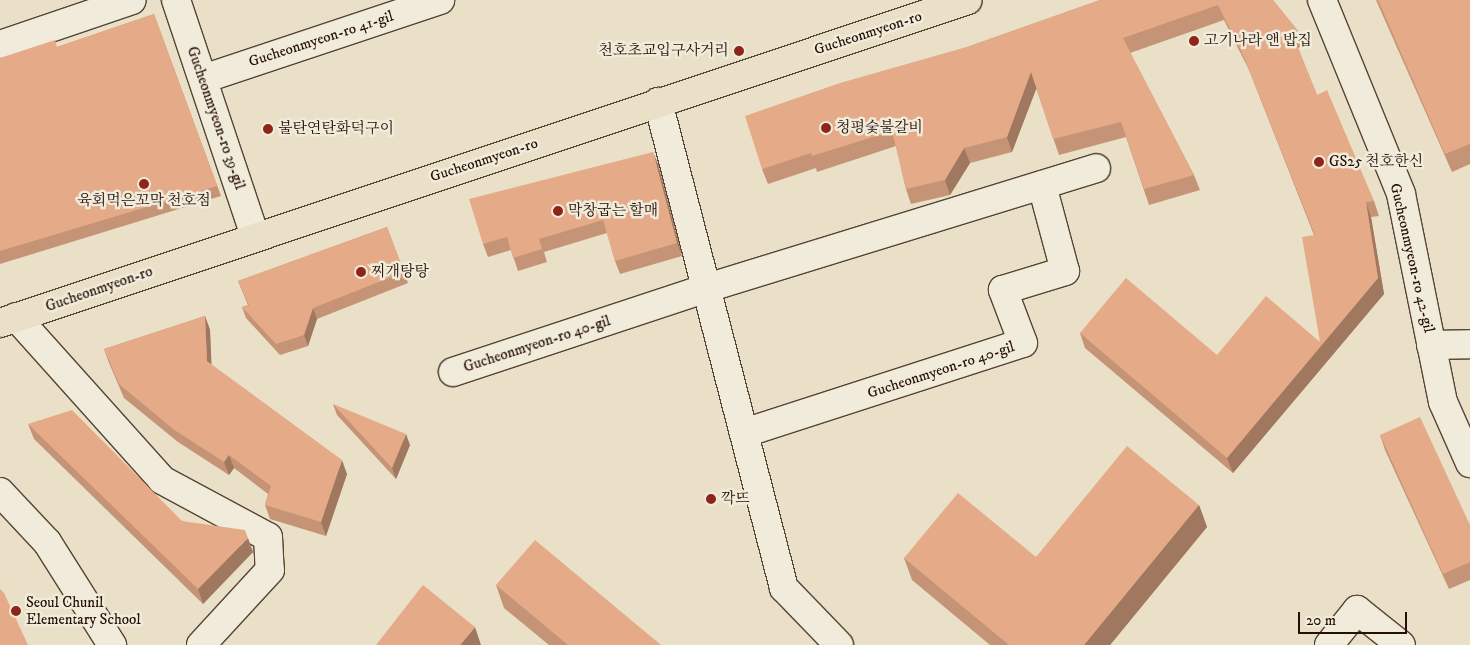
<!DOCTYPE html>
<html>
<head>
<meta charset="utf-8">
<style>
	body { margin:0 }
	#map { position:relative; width:1470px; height:645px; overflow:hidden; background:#e9e0c7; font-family:"IM FELL DW Pica","Noto Serif KR",serif }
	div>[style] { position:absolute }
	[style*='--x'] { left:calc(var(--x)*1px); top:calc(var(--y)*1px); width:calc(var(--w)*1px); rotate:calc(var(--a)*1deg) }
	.roads { filter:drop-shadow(1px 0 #564435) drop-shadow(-1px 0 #564435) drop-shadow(0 1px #564435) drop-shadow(0 -1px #564435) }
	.minor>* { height:28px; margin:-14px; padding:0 14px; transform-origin:14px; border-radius:14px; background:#f1ebdb }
	.major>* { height:28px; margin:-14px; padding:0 14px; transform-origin:14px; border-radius:14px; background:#e9e0c7 }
	.wall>* { inset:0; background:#c59375 }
	.shaded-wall>* { inset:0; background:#a0785f }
	.building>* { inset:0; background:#e5ab88 }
	.dots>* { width:14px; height:14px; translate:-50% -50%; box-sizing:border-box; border:2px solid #f1ebdb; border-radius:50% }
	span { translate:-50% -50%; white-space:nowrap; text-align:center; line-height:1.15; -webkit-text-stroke:5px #f1ebdb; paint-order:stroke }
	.street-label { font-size:15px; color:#251004 }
	.poi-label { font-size:15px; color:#251004 }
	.left { translate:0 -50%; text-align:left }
	.right { translate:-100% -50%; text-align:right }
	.scale { position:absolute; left:1298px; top:612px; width:109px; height:22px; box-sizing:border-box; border:2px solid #251004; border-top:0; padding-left:6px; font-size:15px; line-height:18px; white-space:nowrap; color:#251004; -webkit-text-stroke:4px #f1ebdb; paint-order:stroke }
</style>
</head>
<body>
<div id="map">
	<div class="roads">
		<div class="minor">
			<i style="--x:176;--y:0;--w:249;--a:71.5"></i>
			<i style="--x:1322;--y:0;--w:209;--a:67.8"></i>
			<i style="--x:1401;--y:194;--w:212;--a:78.6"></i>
			<i style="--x:1443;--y:402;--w:67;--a:66.1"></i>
			<i style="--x:0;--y:45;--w:139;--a:-18.8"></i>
			<i style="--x:203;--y:79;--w:250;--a:-18.4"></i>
			<i style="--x:658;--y:102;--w:502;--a:75.47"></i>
			<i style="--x:784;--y:588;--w:79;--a:46"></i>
			<i style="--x:16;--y:317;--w:219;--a:48.1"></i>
			<i style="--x:162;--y:480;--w:120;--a:28.3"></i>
			<i style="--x:268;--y:537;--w:33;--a:87"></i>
			<i style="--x:270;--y:570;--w:102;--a:132.6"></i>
			<i style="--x:1431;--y:345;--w:39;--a:-1"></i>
			<i style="--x:453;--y:372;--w:268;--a:-18.3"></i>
			<i style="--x:707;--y:288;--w:407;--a:-17.1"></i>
			<i style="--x:744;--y:433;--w:293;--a:-17.9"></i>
			<i style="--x:1023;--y:343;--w:57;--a:-110.7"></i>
			<i style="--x:1003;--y:290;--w:65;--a:-17"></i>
			<i style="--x:1065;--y:271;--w:89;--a:-105"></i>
			<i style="--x:0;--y:492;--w:69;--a:46.8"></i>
			<i style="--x:47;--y:542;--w:122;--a:57.7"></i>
			<i style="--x:1329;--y:645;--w:45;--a:-51.3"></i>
			<i style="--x:1357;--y:610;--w:56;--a:38.5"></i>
		</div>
		<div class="major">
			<i style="--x:0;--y:323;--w:1020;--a:-18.45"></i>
		</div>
	</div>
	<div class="wall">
		<i style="clip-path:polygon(1100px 0,1273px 0,1298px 31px,1303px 46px,1298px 48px,1317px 95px,1374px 201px,1379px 216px,1371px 217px,1384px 294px,1233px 473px,1085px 348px,1080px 333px,1217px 355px,1320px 342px,1314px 235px,1249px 70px,1224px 20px,1130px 53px,1194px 175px,1200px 190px,1149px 205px,1126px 137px,1059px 155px,1036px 88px,1012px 152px,970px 163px,950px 195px,911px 204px,906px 189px,896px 146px,817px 172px,816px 168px,768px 184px,762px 169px,970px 46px)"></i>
		<i style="clip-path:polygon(1376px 0,1470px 0,1470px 164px,1452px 172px)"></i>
		<i style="clip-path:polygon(154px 14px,221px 196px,0 264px,0 58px,57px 47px)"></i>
		<i style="clip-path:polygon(658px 164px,682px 256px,620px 274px,615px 261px,607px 233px,544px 252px,547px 262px,518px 271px,511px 250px,488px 257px,483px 244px)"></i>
		<i style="clip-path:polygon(387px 227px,408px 283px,317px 319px,308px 346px,280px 355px,246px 318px,242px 307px,248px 305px,238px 281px)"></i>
		<i style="clip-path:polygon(205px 316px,210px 330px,211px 365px,347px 474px,326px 536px,270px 519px,265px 505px,268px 494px,234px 468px,229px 475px,178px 442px,124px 398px,109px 363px,104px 349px)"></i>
		<i style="clip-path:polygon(333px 404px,410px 445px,396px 479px,337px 415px)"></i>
		<i style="clip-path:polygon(28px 424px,182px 521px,253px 552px,203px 604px,34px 439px)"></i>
		<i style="clip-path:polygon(1380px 435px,1470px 525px,1470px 580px,1449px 589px,1385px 450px)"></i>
		<i style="clip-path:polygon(1199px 505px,1207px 527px,1110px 645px,990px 645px,912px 580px,904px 558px,1036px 557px)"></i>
		<i style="clip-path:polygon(496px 585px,661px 645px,549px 645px,504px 608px)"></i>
	</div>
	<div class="shaded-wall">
		<i style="clip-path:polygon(1031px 72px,1037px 87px,1012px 152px,1007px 137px)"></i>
		<i style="clip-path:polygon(964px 148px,970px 163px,950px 195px,945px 180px)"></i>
		<i style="clip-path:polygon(653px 152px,658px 164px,682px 256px,677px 243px)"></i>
		<i style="clip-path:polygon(1366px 202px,1371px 217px,1384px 294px,1233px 473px,1227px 458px,1378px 278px)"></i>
		<i style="clip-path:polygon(313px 308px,317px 319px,308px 346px,304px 335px)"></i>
		<i style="clip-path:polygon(205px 316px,210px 330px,212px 375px,207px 361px)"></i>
		<i style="clip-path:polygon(406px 434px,410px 445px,396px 479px,392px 468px)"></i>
		<i style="clip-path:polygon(229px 455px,234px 468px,229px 475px,224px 462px)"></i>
		<i style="clip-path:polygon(342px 460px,347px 474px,326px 536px,321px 522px)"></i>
		<i style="clip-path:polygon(1199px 505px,1207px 527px,1110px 645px,1084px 645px)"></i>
		<i style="clip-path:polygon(248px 538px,253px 552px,203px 604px,198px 589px)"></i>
		<i style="clip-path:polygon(475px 627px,481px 645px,460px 645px)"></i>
	</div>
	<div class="building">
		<i style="clip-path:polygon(1100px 0,1273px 0,1298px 31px,1292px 33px,1317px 95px,1327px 90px,1374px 201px,1366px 202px,1378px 278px,1227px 458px,1080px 333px,1126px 278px,1217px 355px,1266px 296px,1320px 342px,1302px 237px,1315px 235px,1243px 55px,1218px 5px,1123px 38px,1194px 175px,1144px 189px,1121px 122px,1053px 139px,1031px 72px,1007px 137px,964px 148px,945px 180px,906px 189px,892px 131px,812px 156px,811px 153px,762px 169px,745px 116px,840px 83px,970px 46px)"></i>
		<i style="clip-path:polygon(1378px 0,1470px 0,1470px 144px,1445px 154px)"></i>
		<i style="clip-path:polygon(154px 14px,217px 186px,0 251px,0 58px,55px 40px,57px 47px)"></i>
		<i style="clip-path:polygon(653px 152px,677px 243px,615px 261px,603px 220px,539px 239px,542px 249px,513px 258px,507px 237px,483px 244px,469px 199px)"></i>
		<i style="clip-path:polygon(387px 227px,404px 272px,313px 308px,304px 335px,276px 344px,242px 307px,249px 305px,238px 281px)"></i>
		<i style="clip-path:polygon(205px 316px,207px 361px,342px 460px,321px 522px,265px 505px,271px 486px,229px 455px,224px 462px,173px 429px,119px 384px,104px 349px)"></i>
		<i style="clip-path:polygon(333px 404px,406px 434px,392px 468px)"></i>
		<i style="clip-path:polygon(72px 410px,182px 521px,245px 530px,248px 538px,198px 589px,28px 424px)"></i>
		<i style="clip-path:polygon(1420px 417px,1470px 525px,1470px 562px,1443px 574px,1380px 435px)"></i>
		<i style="clip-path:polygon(1127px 446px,1199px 505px,1084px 645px,1009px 645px,904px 558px,958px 493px,1036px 557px)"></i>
		<i style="clip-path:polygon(535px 540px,661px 645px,568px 645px,496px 585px)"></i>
		<i style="clip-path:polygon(423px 585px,475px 627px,460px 645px,376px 645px)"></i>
		<i style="clip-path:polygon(0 589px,4px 593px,28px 645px,0 645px)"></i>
	</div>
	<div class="dots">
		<i style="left:1194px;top:41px;background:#8f2418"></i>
		<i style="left:739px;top:51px;background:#8f2418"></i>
		<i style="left:826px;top:128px;background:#8f2418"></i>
		<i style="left:268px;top:129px;background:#8f2418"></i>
		<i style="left:1319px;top:162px;background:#8f2418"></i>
		<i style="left:144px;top:184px;background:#8f2418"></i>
		<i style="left:558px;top:211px;background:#8f2418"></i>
		<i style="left:361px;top:272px;background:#8f2418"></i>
		<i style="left:711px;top:499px;background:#8f2418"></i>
		<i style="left:16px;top:611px;background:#8f2418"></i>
	</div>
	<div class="street-label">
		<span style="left:868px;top:33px;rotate:-18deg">Gucheonmyeon-ro</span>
		<span style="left:321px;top:39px;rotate:-18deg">Gucheonmyeon-ro 41-gil</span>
		<span style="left:216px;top:118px;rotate:71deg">Gucheonmyeon-ro 39-gil</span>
		<span style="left:484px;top:160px;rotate:-18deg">Gucheonmyeon-ro</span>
		<span style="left:1412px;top:258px;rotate:77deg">Gucheonmyeon-ro 42-gil</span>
		<span style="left:99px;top:289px;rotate:-19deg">Gucheonmyeon-ro</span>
		<span style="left:537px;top:344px;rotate:-18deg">Gucheonmyeon-ro 40-gil</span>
		<span style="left:941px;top:370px;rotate:-18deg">Gucheonmyeon-ro 40-gil</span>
	</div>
	<div class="poi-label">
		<span class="left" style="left:1204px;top:41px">고기나라 앤 밥집</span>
		<span class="right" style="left:729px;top:51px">천호초교입구사거리</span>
		<span class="left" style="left:836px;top:128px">청평숯불갈비</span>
		<span class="left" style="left:278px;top:129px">불탄연탄화덕구이</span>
		<span class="left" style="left:1329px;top:162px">GS25 천호한신</span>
		<span style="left:144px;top:201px">육회먹은꼬막 천호점</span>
		<span class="left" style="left:568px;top:211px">막창굽는 할매</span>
		<span class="left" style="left:371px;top:272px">찌개탕탕</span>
		<span class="left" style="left:721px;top:499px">깍뜨</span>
		<span class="left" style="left:26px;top:611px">Seoul Chunil<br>Elementary School</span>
	</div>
	<div class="scale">20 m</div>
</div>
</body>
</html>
